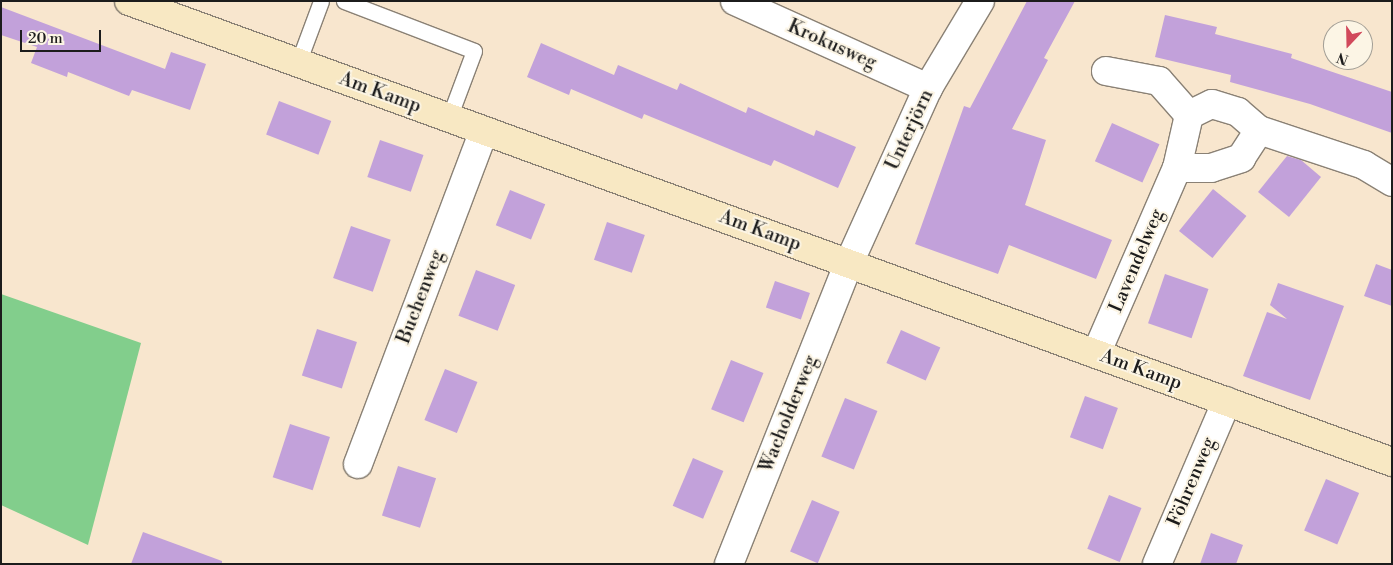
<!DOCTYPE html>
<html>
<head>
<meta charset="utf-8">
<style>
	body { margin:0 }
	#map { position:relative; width:1393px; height:565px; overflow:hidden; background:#f8e6ce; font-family:"Libre Bodoni",serif }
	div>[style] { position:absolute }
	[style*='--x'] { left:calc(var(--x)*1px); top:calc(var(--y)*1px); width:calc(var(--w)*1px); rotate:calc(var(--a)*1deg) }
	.green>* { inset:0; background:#82ce8c }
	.building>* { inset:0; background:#c2a1da; transform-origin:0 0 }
	.roads { filter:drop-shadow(1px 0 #8a8175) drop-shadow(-1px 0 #8a8175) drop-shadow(0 1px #8a8175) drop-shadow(0 -1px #8a8175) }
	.lane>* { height:15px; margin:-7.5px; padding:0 7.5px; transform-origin:7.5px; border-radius:7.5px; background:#fff }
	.street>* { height:28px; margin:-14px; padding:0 14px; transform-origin:14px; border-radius:14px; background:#fff }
	.secondary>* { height:28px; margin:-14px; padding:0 14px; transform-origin:14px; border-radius:14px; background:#f8e8c3 }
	span { translate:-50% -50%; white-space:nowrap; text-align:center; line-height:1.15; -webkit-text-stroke:4px #fcf5e5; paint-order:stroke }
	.street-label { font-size:19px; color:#1c1c1c }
	.frame { position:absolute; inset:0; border:2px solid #1c1c1c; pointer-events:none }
	.north { position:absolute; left:1323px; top:20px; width:50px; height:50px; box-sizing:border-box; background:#fcf5e5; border:1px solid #a29e95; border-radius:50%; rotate:201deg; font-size:14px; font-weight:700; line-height:20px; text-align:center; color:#1c1c1c }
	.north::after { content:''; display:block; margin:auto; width:18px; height:22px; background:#d1495b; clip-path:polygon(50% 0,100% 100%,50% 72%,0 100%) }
	.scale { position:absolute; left:20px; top:30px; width:81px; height:22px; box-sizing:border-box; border:2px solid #1c1c1c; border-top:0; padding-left:6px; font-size:15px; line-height:18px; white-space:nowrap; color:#1c1c1c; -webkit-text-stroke:4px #fcf5e5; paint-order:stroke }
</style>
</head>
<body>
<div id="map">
	<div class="green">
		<i style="clip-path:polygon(1px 294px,141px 343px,88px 545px,1px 505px)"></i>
	</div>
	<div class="building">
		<i style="clip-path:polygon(1027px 1px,1075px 1px,1044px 58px,1048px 60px,1012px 129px,1046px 140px,1025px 205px,1112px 240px,1096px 279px,1009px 245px,998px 274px,915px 244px,964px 106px,970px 108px)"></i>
		<i style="clip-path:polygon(1px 7px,165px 69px,171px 52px,206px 64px,190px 110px,132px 90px,129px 96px,68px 72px,67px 77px,31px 63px,37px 47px,1px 35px)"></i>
		<i style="clip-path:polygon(1165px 15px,1217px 27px,1215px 34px,1292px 54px,1291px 58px,1392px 92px,1392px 133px,1310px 104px,1230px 82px,1231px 75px,1155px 57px)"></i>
		<i style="clip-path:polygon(541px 43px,614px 75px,618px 65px,677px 90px,680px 83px,746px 113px,748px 107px,814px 136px,816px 130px,856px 147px,838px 188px,774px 160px,771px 166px,644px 114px,642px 119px,571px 89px,569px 95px,527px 77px)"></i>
		<i style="left:279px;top:101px;width:56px;height:36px;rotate:21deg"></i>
		<i style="left:1112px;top:123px;width:52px;height:42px;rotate:24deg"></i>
		<i style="left:380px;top:140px;width:46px;height:39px;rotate:19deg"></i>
		<i style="clip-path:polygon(1287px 156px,1301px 160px,1321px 177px,1289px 217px,1258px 192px)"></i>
		<i style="left:1213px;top:189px;width:43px;height:54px;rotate:39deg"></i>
		<i style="left:510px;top:190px;width:38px;height:38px;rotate:22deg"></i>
		<i style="left:607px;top:222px;width:40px;height:40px;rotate:19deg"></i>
		<i style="left:351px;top:226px;width:42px;height:55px;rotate:19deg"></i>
		<i style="clip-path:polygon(1376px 264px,1392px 270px,1392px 306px,1364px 296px)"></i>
		<i style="left:476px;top:270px;width:42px;height:49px;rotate:21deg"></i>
		<i style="left:1165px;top:274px;width:46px;height:52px;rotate:19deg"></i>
		<i style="left:775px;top:281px;width:37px;height:28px;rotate:19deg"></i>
		<i style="clip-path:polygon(1278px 283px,1344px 306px,1310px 400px,1243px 376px,1267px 312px,1287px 319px,1270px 305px)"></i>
		<i style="left:317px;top:329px;width:42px;height:49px;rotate:18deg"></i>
		<i style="left:901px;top:330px;width:43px;height:36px;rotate:24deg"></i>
		<i style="left:731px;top:360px;width:35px;height:53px;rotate:22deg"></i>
		<i style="left:445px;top:369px;width:35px;height:55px;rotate:22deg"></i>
		<i style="left:1085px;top:396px;width:35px;height:44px;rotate:20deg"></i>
		<i style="left:845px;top:398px;width:35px;height:63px;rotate:22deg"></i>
		<i style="left:290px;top:424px;width:42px;height:56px;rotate:18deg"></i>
		<i style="left:693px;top:458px;width:33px;height:52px;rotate:23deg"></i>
		<i style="left:398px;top:466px;width:40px;height:52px;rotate:18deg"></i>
		<i style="left:1326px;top:479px;width:36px;height:56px;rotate:23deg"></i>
		<i style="left:1109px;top:495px;width:35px;height:58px;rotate:22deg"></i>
		<i style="left:812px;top:500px;width:30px;height:56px;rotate:23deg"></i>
		<i style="clip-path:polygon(143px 532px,222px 561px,222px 564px,131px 564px)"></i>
		<i style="clip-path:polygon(1211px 533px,1243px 545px,1236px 564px,1200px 564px)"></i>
	</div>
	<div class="roads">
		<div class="lane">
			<i style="--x:344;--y:1;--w:139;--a:21"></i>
			<i style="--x:474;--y:51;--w:72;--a:110.5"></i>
			<i style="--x:298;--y:63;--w:66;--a:-69.6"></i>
		</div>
		<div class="street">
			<i style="--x:735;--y:1;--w:212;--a:24.3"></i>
			<i style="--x:1106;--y:71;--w:54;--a:10.7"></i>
			<i style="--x:1159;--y:81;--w:45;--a:48.6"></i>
			<i style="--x:1177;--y:168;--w:54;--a:-77.2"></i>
			<i style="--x:1189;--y:115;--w:25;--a:-26"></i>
			<i style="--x:1212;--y:104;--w:27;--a:17"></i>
			<i style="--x:1238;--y:112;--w:28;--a:41"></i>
			<i style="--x:1096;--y:354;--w:203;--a:-66.5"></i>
			<i style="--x:1177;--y:168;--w:34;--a:0"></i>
			<i style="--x:1211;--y:168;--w:32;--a:-18"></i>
			<i style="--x:1241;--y:158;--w:33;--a:-57"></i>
			<i style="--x:1259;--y:130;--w:111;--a:18.4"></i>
			<i style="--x:1364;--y:165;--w:33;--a:31"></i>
			<i style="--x:358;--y:464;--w:356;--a:-69.3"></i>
			<i style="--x:729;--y:564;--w:324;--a:-68.3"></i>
			<i style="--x:849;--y:263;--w:192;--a:-65.7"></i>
			<i style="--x:928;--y:88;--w:101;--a:-59.1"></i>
			<i style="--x:1157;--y:564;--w:177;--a:-66.8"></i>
		</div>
		<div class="secondary">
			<i style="--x:129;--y:1;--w:1345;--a:20.05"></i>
		</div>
	</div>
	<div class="street-label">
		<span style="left:832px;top:45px;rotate:24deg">Krokusweg</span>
		<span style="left:380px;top:93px;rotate:20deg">Am Kamp</span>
		<span style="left:910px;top:130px;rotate:-65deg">Unterjörn</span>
		<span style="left:760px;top:231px;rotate:20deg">Am Kamp</span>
		<span style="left:1137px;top:261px;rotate:-67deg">Lavendelweg</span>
		<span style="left:421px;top:297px;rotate:-69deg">Buchenweg</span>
		<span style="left:1141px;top:370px;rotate:20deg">Am Kamp</span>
		<span style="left:789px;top:414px;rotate:-68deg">Wacholderweg</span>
		<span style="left:1192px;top:482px;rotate:-67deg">Föhrenweg</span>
	</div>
	<div class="frame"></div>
	<div class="north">N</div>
	<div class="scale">20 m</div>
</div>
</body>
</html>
